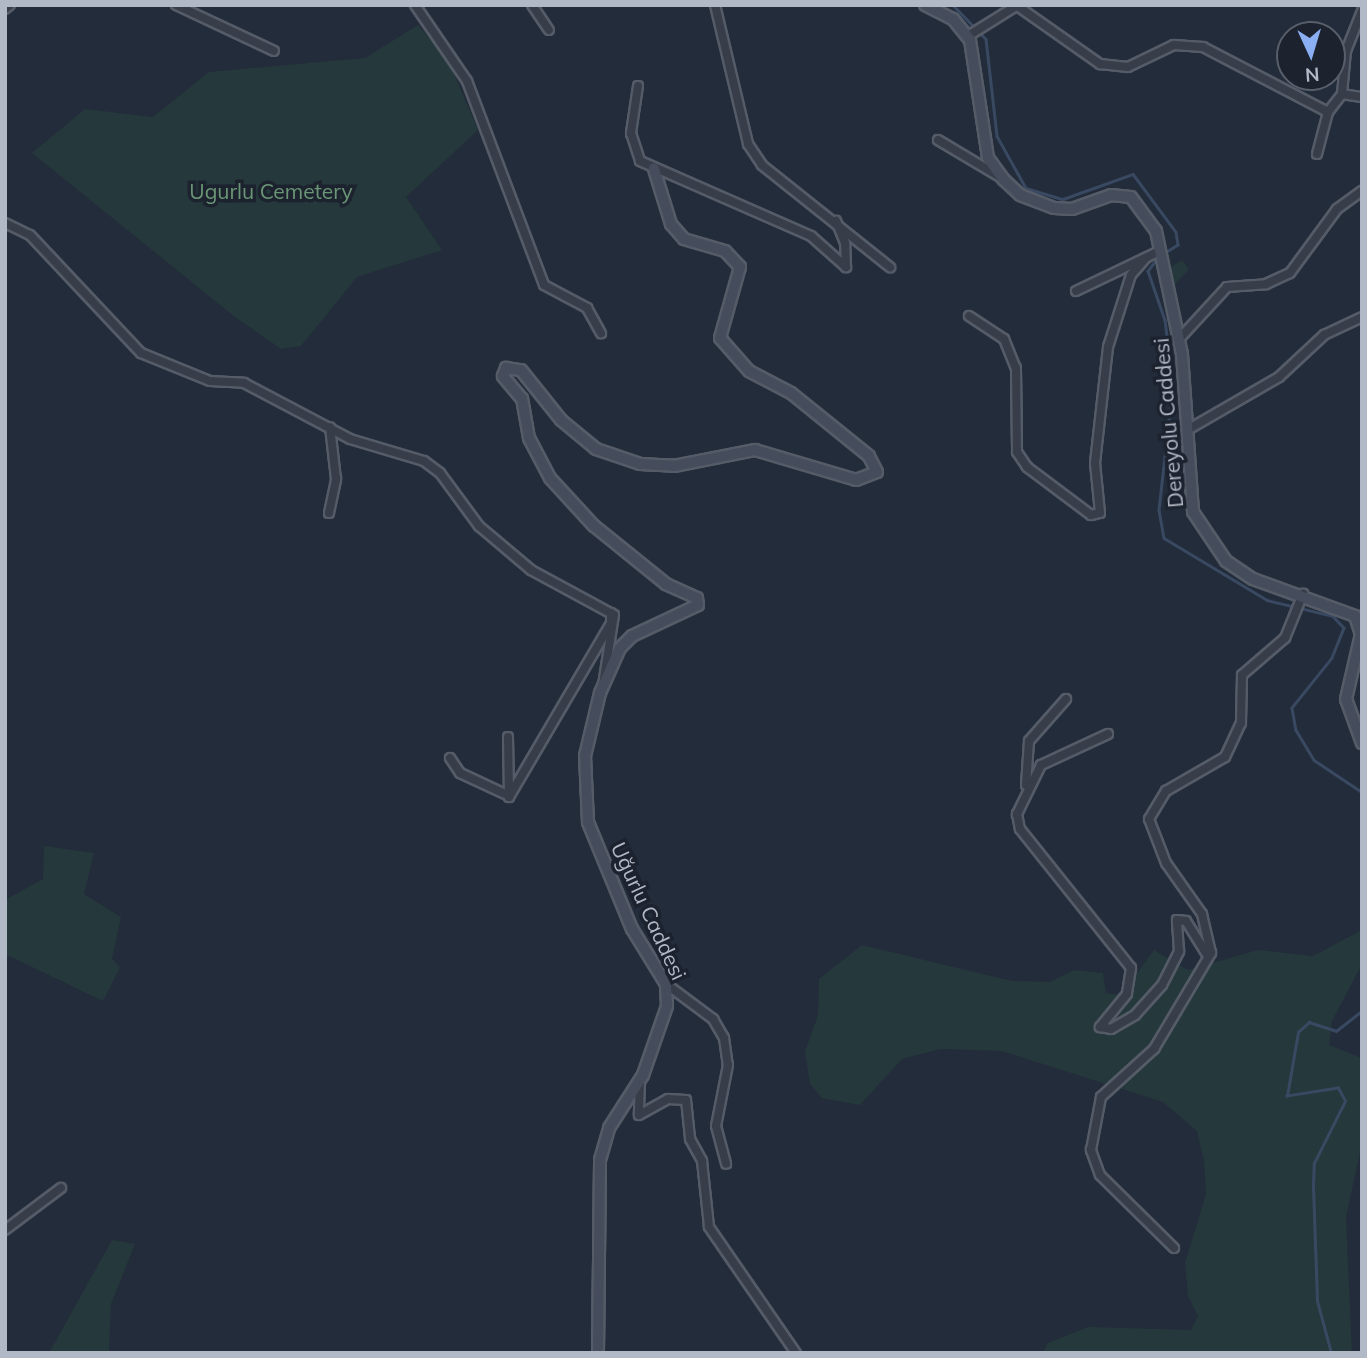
<!DOCTYPE html>
<html>
<head>
<meta charset="utf-8">
<style>
	body { margin:0 }
	#map { position:relative; width:1367px; height:1358px; overflow:hidden; background:#232c3a; font-family:Mulish,sans-serif }
	div>[style] { position:absolute }
	[style*='--x'] { left:calc(var(--x)*1px); top:calc(var(--y)*1px); width:calc(var(--w)*1px); rotate:calc(var(--a)*1deg) }
	.green>* { inset:0; background:#25383b }
	.stream>* { height:2.5px; margin:-1.25px; padding:0 1.25px; transform-origin:1.25px; border-radius:1.25px; background:#394962 }
	.roads { filter:drop-shadow(2px 0 #555c68) drop-shadow(-2px 0 #555c68) drop-shadow(0 2px #555c68) drop-shadow(0 -2px #555c68) }
	.street>* { height:8px; margin:-4px; padding:0 4px; transform-origin:4px; border-radius:4px; background:#373e4a }
	.secondary>* { height:10px; margin:-5px; padding:0 5px; transform-origin:5px; border-radius:5px; background:#454d5d }
	span { translate:-50% -50%; white-space:nowrap; text-align:center; line-height:1.15; -webkit-text-stroke:7px #1c232f; paint-order:stroke }
	.park-label { font-size:21px; color:#6a9675 }
	.street-label { font-size:21px; color:#b2b9c6 }
	.frame { position:absolute; inset:0; border:7px solid #b2b9c6; pointer-events:none }
	.north { position:absolute; left:1276px; top:21px; width:70px; height:70px; box-sizing:border-box; background:#1c232f; border:2px solid #585f6b; border-radius:50%; rotate:176deg; font-size:19px; font-weight:700; line-height:28px; text-align:center; color:#b2b9c6 }
	.north::after { content:''; display:block; margin:auto; width:24px; height:32px; background:#8ab0f3; clip-path:polygon(50% 0,100% 100%,50% 72%,0 100%) }
</style>
</head>
<body>
<div id="map">
	<div class="green">
		<i style="clip-path:polygon(418px 25px,448px 60px,478px 130px,406px 197px,442px 250px,357px 277px,301px 346px,281px 349px,235px 317px,32px 153px,85px 109px,153px 117px,209px 72px,365px 58px)"></i>
		<i style="clip-path:polygon(1182px 260px,1189px 269px,1172px 288px,1168px 269px)"></i>
		<i style="clip-path:polygon(44px 846px,94px 853px,84px 894px,121px 917px,112px 959px,120px 967px,103px 1001px,5px 954px,5px 900px,43px 879px)"></i>
		<i style="clip-path:polygon(1362px 930px,1362px 964px,1332px 1021px,1329px 1045px,1362px 1058px,1362px 1143px,1346px 1217px,1352px 1353px,1043px 1353px,1048px 1343px,1088px 1327px,1191px 1330px,1198px 1316px,1188px 1296px,1185px 1263px,1206px 1194px,1204px 1161px,1197px 1131px,1163px 1102px,1002px 1051px,940px 1049px,902px 1059px,860px 1105px,822px 1098px,810px 1084px,805px 1052px,818px 1015px,819px 979px,862px 945px,1012px 981px,1050px 982px,1074px 970px,1103px 973px,1106px 993px,1121px 995px,1154px 950px,1188px 970px,1258px 950px,1313px 956px)"></i>
		<i style="clip-path:polygon(112px 1240px,135px 1244px,111px 1304px,109px 1353px,49px 1353px)"></i>
	</div>
	<div class="stream">
		<i style="--x:953;--y:5;--w:47;--a:45.9"></i>
		<i style="--x:986;--y:39;--w:98;--a:83.5"></i>
		<i style="--x:997;--y:136;--w:60;--a:60.9"></i>
		<i style="--x:1026;--y:188;--w:39;--a:17"></i>
		<i style="--x:1063;--y:199;--w:74;--a:-19.7"></i>
		<i style="--x:1133;--y:174;--w:72;--a:53.4"></i>
		<i style="--x:1176;--y:232;--w:13;--a:81"></i>
		<i style="--x:1178;--y:245;--w:15;--a:148"></i>
		<i style="--x:1159;--y:257;--w:18;--a:128"></i>
		<i style="--x:1148;--y:271;--w:52;--a:70.9"></i>
		<i style="--x:1165;--y:320;--w:65;--a:83"></i>
		<i style="--x:1173;--y:385;--w:126;--a:96.4"></i>
		<i style="--x:1159;--y:510;--w:28;--a:80"></i>
		<i style="--x:1164;--y:538;--w:120;--a:31"></i>
		<i style="--x:1267;--y:600;--w:68;--a:13.6"></i>
		<i style="--x:1333;--y:616;--w:16;--a:47"></i>
		<i style="--x:1344;--y:628;--w:32;--a:112"></i>
		<i style="--x:1332;--y:658;--w:64;--a:128.7"></i>
		<i style="--x:1292;--y:708;--w:22;--a:80"></i>
		<i style="--x:1296;--y:730;--w:35;--a:59"></i>
		<i style="--x:1314;--y:760;--w:58;--a:33.7"></i>
		<i style="--x:1331;--y:1353;--w:54;--a:-105.1"></i>
		<i style="--x:1317;--y:1301;--w:115;--a:-92"></i>
		<i style="--x:1313;--y:1186;--w:23;--a:-88"></i>
		<i style="--x:1314;--y:1163;--w:69;--a:-63.4"></i>
		<i style="--x:1345;--y:1101;--w:15;--a:-118"></i>
		<i style="--x:1338;--y:1088;--w:52;--a:171.1"></i>
		<i style="--x:1287;--y:1096;--w:65;--a:-80.2"></i>
		<i style="--x:1298;--y:1032;--w:15;--a:-42"></i>
		<i style="--x:1309;--y:1022;--w:28;--a:18"></i>
		<i style="--x:1336;--y:1031;--w:33;--a:-38"></i>
	</div>
	<div class="roads">
		<div class="street">
			<i style="--x:176;--y:5;--w:108;--a:25.1"></i>
			<i style="--x:415;--y:5;--w:92;--a:55.6"></i>
			<i style="--x:467;--y:81;--w:218;--a:69.3"></i>
			<i style="--x:544;--y:285;--w:49;--a:28.1"></i>
			<i style="--x:587;--y:308;--w:29;--a:61"></i>
			<i style="--x:532;--y:5;--w:30;--a:56"></i>
			<i style="--x:715;--y:5;--w:143;--a:76.6"></i>
			<i style="--x:748;--y:144;--w:25;--a:56"></i>
			<i style="--x:762;--y:165;--w:164;--a:38.6"></i>
			<i style="--x:1016;--y:5;--w:103;--a:35.1"></i>
			<i style="--x:1100;--y:64;--w:28;--a:6"></i>
			<i style="--x:1128;--y:67;--w:51;--a:-25.6"></i>
			<i style="--x:1174;--y:45;--w:29;--a:4"></i>
			<i style="--x:1203;--y:47;--w:141;--a:27.5"></i>
			<i style="--x:5;--y:9;--w:6;--a:-39"></i>
			<i style="--x:968;--y:36;--w:57;--a:-32"></i>
			<i style="--x:638;--y:86;--w:48;--a:98.5"></i>
			<i style="--x:631;--y:133;--w:29;--a:72"></i>
			<i style="--x:640;--y:161;--w:187;--a:23.7"></i>
			<i style="--x:811;--y:236;--w:47;--a:41.5"></i>
			<i style="--x:846;--y:267;--w:24;--a:-92"></i>
			<i style="--x:845;--y:243;--w:24;--a:-112"></i>
			<i style="--x:1342;--y:94;--w:20;--a:9"></i>
			<i style="--x:938;--y:140;--w:72;--a:30.8"></i>
			<i style="--x:1317;--y:154;--w:43;--a:-75.3"></i>
			<i style="--x:1328;--y:112;--w:23;--a:-52"></i>
			<i style="--x:1342;--y:94;--w:43;--a:-84.7"></i>
			<i style="--x:1346;--y:51;--w:43;--a:-68.2"></i>
			<i style="--x:5;--y:223;--w:28;--a:26"></i>
			<i style="--x:30;--y:235;--w:162;--a:46.8"></i>
			<i style="--x:141;--y:353;--w:74;--a:22.1"></i>
			<i style="--x:210;--y:381;--w:34;--a:3"></i>
			<i style="--x:244;--y:383;--w:120;--a:27.8"></i>
			<i style="--x:350;--y:439;--w:77;--a:16.6"></i>
			<i style="--x:424;--y:461;--w:20;--a:37"></i>
			<i style="--x:440;--y:473;--w:66;--a:53.7"></i>
			<i style="--x:479;--y:526;--w:68;--a:40.2"></i>
			<i style="--x:531;--y:570;--w:94;--a:28.5"></i>
			<i style="--x:614;--y:615;--w:71;--a:98.9"></i>
			<i style="--x:1076;--y:291;--w:93;--a:-25.5"></i>
			<i style="--x:969;--y:316;--w:42;--a:33.3"></i>
			<i style="--x:1004;--y:339;--w:31;--a:68"></i>
			<i style="--x:1016;--y:368;--w:84;--a:89.3"></i>
			<i style="--x:1017;--y:452;--w:18;--a:56"></i>
			<i style="--x:1027;--y:467;--w:80;--a:36.9"></i>
			<i style="--x:1091;--y:515;--w:9;--a:-13"></i>
			<i style="--x:1100;--y:513;--w:50;--a:-95.7"></i>
			<i style="--x:1095;--y:463;--w:117;--a:-83.6"></i>
			<i style="--x:1108;--y:347;--w:76;--a:-72.3"></i>
			<i style="--x:1131;--y:275;--w:23;--a:-49"></i>
			<i style="--x:1180;--y:338;--w:69;--a:-47.3"></i>
			<i style="--x:1227;--y:287;--w:39;--a:-4"></i>
			<i style="--x:1266;--y:284;--w:26;--a:-25"></i>
			<i style="--x:1290;--y:273;--w:79;--a:-53.7"></i>
			<i style="--x:1337;--y:209;--w:31;--a:-36"></i>
			<i style="--x:1189;--y:429;--w:104;--a:-30"></i>
			<i style="--x:1279;--y:377;--w:62;--a:-43"></i>
			<i style="--x:1324;--y:335;--w:42;--a:-25.3"></i>
			<i style="--x:329;--y:513;--w:35;--a:-78"></i>
			<i style="--x:336;--y:479;--w:52;--a:-96.6"></i>
			<i style="--x:1108;--y:734;--w:74;--a:155.2"></i>
			<i style="--x:1041;--y:765;--w:55;--a:116.1"></i>
			<i style="--x:1017;--y:814;--w:15;--a:79"></i>
			<i style="--x:1020;--y:829;--w:178;--a:51.4"></i>
			<i style="--x:1131;--y:968;--w:26;--a:99"></i>
			<i style="--x:1127;--y:994;--w:43;--a:129.3"></i>
			<i style="--x:1100;--y:1027;--w:11;--a:10"></i>
			<i style="--x:1111;--y:1029;--w:28;--a:-30"></i>
			<i style="--x:1135;--y:1015;--w:40;--a:-48"></i>
			<i style="--x:1162;--y:985;--w:38;--a:-63"></i>
			<i style="--x:1179;--y:951;--w:31;--a:-94"></i>
			<i style="--x:1177;--y:920;--w:9;--a:6"></i>
			<i style="--x:1186;--y:921;--w:39;--a:58"></i>
			<i style="--x:508;--y:737;--w:60;--a:89"></i>
			<i style="--x:509;--y:797;--w:202;--a:-59.6"></i>
			<i style="--x:611;--y:623;--w:10;--a:-90"></i>
			<i style="--x:450;--y:758;--w:18;--a:56"></i>
			<i style="--x:460;--y:773;--w:50;--a:25"></i>
			<i style="--x:1026;--y:785;--w:44;--a:-86.1"></i>
			<i style="--x:1029;--y:741;--w:56;--a:-48.6"></i>
			<i style="--x:666;--y:984;--w:59;--a:36.7"></i>
			<i style="--x:713;--y:1019;--w:22;--a:60"></i>
			<i style="--x:724;--y:1038;--w:27;--a:82"></i>
			<i style="--x:728;--y:1065;--w:62;--a:101.1"></i>
			<i style="--x:716;--y:1126;--w:39;--a:75"></i>
			<i style="--x:640;--y:1080;--w:35;--a:92"></i>
			<i style="--x:639;--y:1115;--w:33;--a:-29"></i>
			<i style="--x:668;--y:1099;--w:18;--a:3"></i>
			<i style="--x:686;--y:1100;--w:39;--a:84"></i>
			<i style="--x:690;--y:1139;--w:25;--a:61"></i>
			<i style="--x:702;--y:1161;--w:66;--a:83.9"></i>
			<i style="--x:709;--y:1227;--w:153;--a:55.4"></i>
			<i style="--x:5;--y:1230;--w:70;--a:-36.9"></i>
			<i style="--x:1174;--y:1248;--w:104;--a:-135.4"></i>
			<i style="--x:1100;--y:1175;--w:27;--a:-110"></i>
			<i style="--x:1091;--y:1150;--w:54;--a:-79.3"></i>
			<i style="--x:1101;--y:1097;--w:72;--a:-42.2"></i>
			<i style="--x:1154;--y:1049;--w:112;--a:-59.3"></i>
			<i style="--x:1211;--y:953;--w:40;--a:-103"></i>
			<i style="--x:1202;--y:914;--w:62;--a:-125.2"></i>
			<i style="--x:1166;--y:863;--w:47;--a:-111.1"></i>
			<i style="--x:1149;--y:819;--w:33;--a:-59"></i>
			<i style="--x:1166;--y:791;--w:68;--a:-30"></i>
			<i style="--x:1225;--y:757;--w:38;--a:-65"></i>
			<i style="--x:1241;--y:723;--w:48;--a:-88.8"></i>
			<i style="--x:1242;--y:675;--w:57;--a:-40.7"></i>
			<i style="--x:1285;--y:638;--w:48;--a:-67.8"></i>
		</div>
		<div class="secondary">
			<i style="--x:925;--y:5;--w:31;--a:27"></i>
			<i style="--x:953;--y:19;--w:27;--a:51"></i>
			<i style="--x:970;--y:40;--w:119;--a:81.3"></i>
			<i style="--x:988;--y:158;--w:26;--a:54"></i>
			<i style="--x:1003;--y:179;--w:23;--a:43"></i>
			<i style="--x:1020;--y:195;--w:36;--a:21"></i>
			<i style="--x:1054;--y:208;--w:18;--a:3"></i>
			<i style="--x:1072;--y:209;--w:41;--a:-19.7"></i>
			<i style="--x:1111;--y:195;--w:20;--a:6"></i>
			<i style="--x:1131;--y:197;--w:42;--a:53.7"></i>
			<i style="--x:1156;--y:231;--w:126;--a:78.1"></i>
			<i style="--x:1182;--y:354;--w:158;--a:86"></i>
			<i style="--x:1193;--y:512;--w:59;--a:56"></i>
			<i style="--x:1226;--y:561;--w:32;--a:34"></i>
			<i style="--x:1253;--y:579;--w:109;--a:19.9"></i>
			<i style="--x:1355;--y:616;--w:19;--a:72"></i>
			<i style="--x:1361;--y:634;--w:67;--a:103"></i>
			<i style="--x:1346;--y:699;--w:47;--a:70"></i>
			<i style="--x:598;--y:1353;--w:193;--a:-89.4"></i>
			<i style="--x:600;--y:1160;--w:33;--a:-74"></i>
			<i style="--x:609;--y:1128;--w:63;--a:-57.3"></i>
			<i style="--x:643;--y:1075;--w:73;--a:-70.8"></i>
			<i style="--x:667;--y:1006;--w:22;--a:-93"></i>
			<i style="--x:666;--y:984;--w:65;--a:-121.7"></i>
			<i style="--x:632;--y:929;--w:116;--a:-112.4"></i>
			<i style="--x:588;--y:822;--w:66;--a:-92.6"></i>
			<i style="--x:585;--y:756;--w:65;--a:-76.6"></i>
			<i style="--x:600;--y:693;--w:49;--a:-66"></i>
			<i style="--x:620;--y:648;--w:17;--a:-45"></i>
			<i style="--x:632;--y:636;--w:73;--a:-25.2"></i>
			<i style="--x:698;--y:605;--w:7;--a:-98"></i>
			<i style="--x:697;--y:598;--w:34;--a:-156"></i>
			<i style="--x:666;--y:584;--w:92;--a:-141.1"></i>
			<i style="--x:594;--y:526;--w:65;--a:-132.5"></i>
			<i style="--x:550;--y:478;--w:45;--a:-117.7"></i>
			<i style="--x:529;--y:438;--w:40;--a:-100"></i>
			<i style="--x:522;--y:399;--w:30;--a:-130"></i>
			<i style="--x:503;--y:376;--w:9;--a:-69"></i>
			<i style="--x:506;--y:368;--w:15;--a:8"></i>
			<i style="--x:521;--y:370;--w:64;--a:51.3"></i>
			<i style="--x:561;--y:420;--w:45;--a:39.6"></i>
			<i style="--x:596;--y:449;--w:46;--a:18.8"></i>
			<i style="--x:640;--y:464;--w:34;--a:3"></i>
			<i style="--x:674;--y:466;--w:83;--a:-11.2"></i>
			<i style="--x:755;--y:450;--w:105;--a:16.5"></i>
			<i style="--x:856;--y:480;--w:22;--a:-21"></i>
			<i style="--x:877;--y:472;--w:18;--a:-117"></i>
			<i style="--x:869;--y:456;--w:100;--a:-141.1"></i>
			<i style="--x:791;--y:393;--w:47;--a:-152.4"></i>
			<i style="--x:749;--y:371;--w:44;--a:-131.3"></i>
			<i style="--x:720;--y:338;--w:74;--a:-74.3"></i>
			<i style="--x:740;--y:267;--w:22;--a:-133"></i>
			<i style="--x:725;--y:251;--w:43;--a:-163.7"></i>
			<i style="--x:684;--y:239;--w:20;--a:-131"></i>
			<i style="--x:671;--y:224;--w:58;--a:-107.2"></i>
		</div>
	</div>
	<div class="park-label">
		<span style="left:271px;top:191px">Ugurlu Cemetery</span>
	</div>
	<div class="street-label">
		<span style="left:1168px;top:423px;rotate:-95deg">Dereyolu Caddesi</span>
		<span style="left:649px;top:911px;rotate:65deg">Uğurlu Caddesi</span>
	</div>
	<div class="frame"></div>
	<div class="north">N</div>
</div>
</body>
</html>
